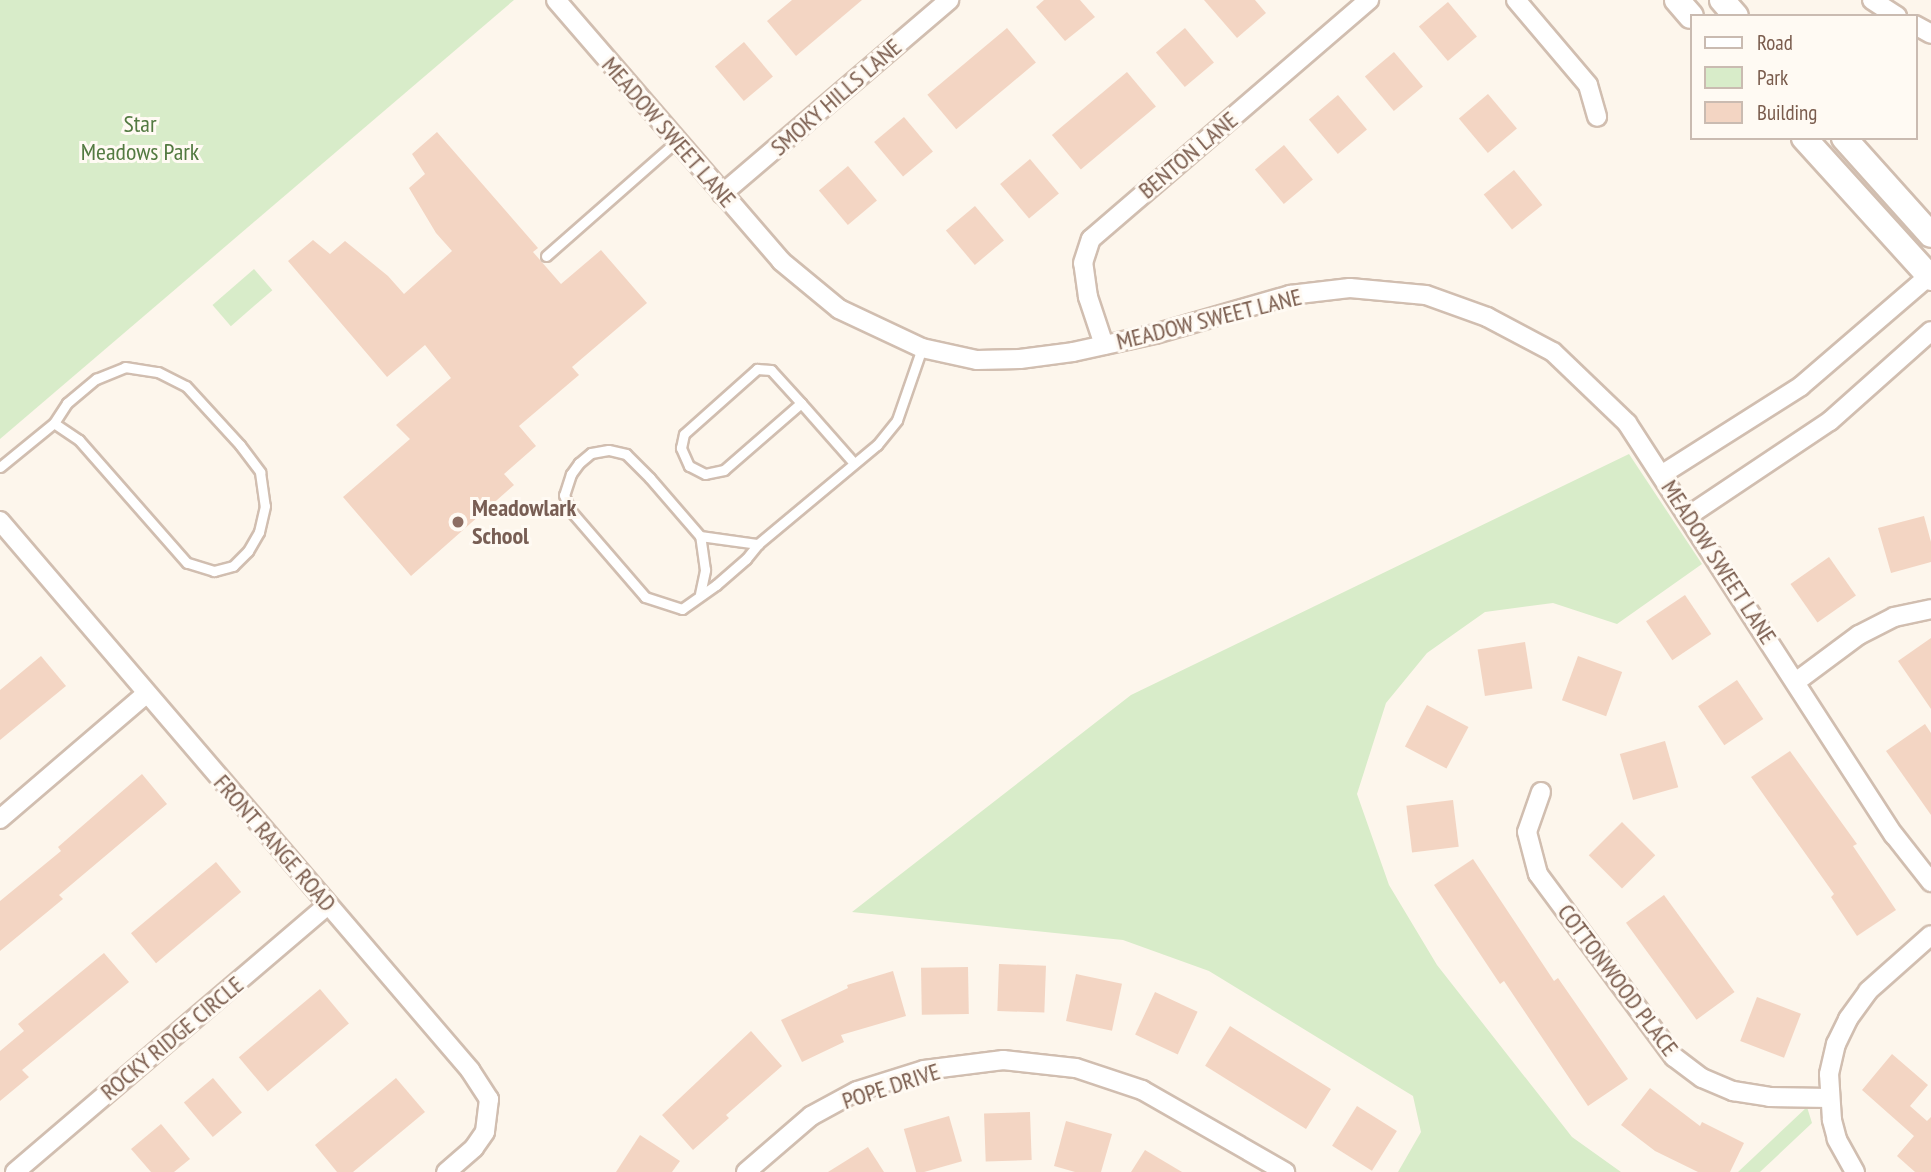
<!DOCTYPE html>
<html>
<head>
<meta charset="utf-8">
<style>
	body { margin:0 }
	#map { position:relative; width:1931px; height:1172px; overflow:hidden; background:#fdf6ec; font-family:"PT Sans Narrow",sans-serif }
	div>[style] { position:absolute }
	[style*='--x'] { left:calc(var(--x)*1px); top:calc(var(--y)*1px); width:calc(var(--w)*1px); rotate:calc(var(--a)*1deg) }
	.green>* { inset:0; background:#d8ecc9; transform-origin:0 0 }
	.building>* { inset:0; background:#f3d5c3; transform-origin:0 0 }
	.roads { filter:drop-shadow(2px 0 #d1beb0) drop-shadow(-2px 0 #d1beb0) drop-shadow(0 2px #d1beb0) drop-shadow(0 -2px #d1beb0) }
	.service>* { height:9px; margin:-4.5px; padding:0 4.5px; transform-origin:4.5px; border-radius:4.5px; background:#fff }
	.minor>* { height:18px; margin:-9px; padding:0 9px; transform-origin:9px; border-radius:9px; background:#fff }
	.secondary>* { height:24px; margin:-12px; padding:0 12px; transform-origin:12px; border-radius:12px; background:#fff }
	.dots>* { width:19px; height:19px; translate:-50% -50%; box-sizing:border-box; border:4px solid #fffaf3; border-radius:50% }
	span { translate:-50% -50%; white-space:nowrap; text-align:center; line-height:1.15; -webkit-text-stroke:6px #fffaf3; paint-order:stroke }
	.street-label { font-size:24px; color:#7a5c4d }
	.park-label { font-size:24px; color:#537a41 }
	.education-label { font-size:24px; color:#785e54; font-weight:700 }
	.left { translate:0 -50%; text-align:left }
	.legend { position:absolute; left:1690px; top:14px; width:228px; height:126px; box-sizing:border-box; background:#fffaf3; border:2px solid #cabbb1; margin:0; padding:9px 12px; list-style:none; font-size:21px; color:#7a5c4d }
	.legend li { display:flex; align-items:center; gap:14px; height:35px }
	.legend b { width:35px; border:2px solid #cabbb1 }
</style>
</head>
<body>
<div id="map">
	<div class="green">
		<i style="clip-path:polygon(0 0,514px 0,0 439px)"></i>
		<i style="left:254px;top:269px;width:28px;height:55px;rotate:49deg"></i>
		<i style="clip-path:polygon(1629px 454px,1702px 564px,1617px 624px,1553px 603px,1485px 612px,1427px 653px,1386px 703px,1357px 794px,1389px 885px,1437px 965px,1572px 1137px,1621px 1172px,1398px 1172px,1421px 1132px,1413px 1096px,1209px 971px,1123px 940px,852px 912px,1131px 695px)"></i>
		<i style="clip-path:polygon(1807px 1107px,1812px 1123px,1760px 1172px,1738px 1172px)"></i>
	</div>
	<div class="building">
		<i style="clip-path:polygon(792px 0,862px 0,796px 56px,767px 21px)"></i>
		<i style="clip-path:polygon(1044px 0,1080px 0,1095px 17px,1065px 41px,1036px 7px)"></i>
		<i style="clip-path:polygon(1204px 0,1255px 0,1266px 13px,1237px 38px)"></i>
		<i style="left:1448px;top:2px;width:45px;height:38px;rotate:50deg"></i>
		<i style="left:1007px;top:28px;width:45px;height:104px;rotate:50deg"></i>
		<i style="left:1185px;top:28px;width:45px;height:38px;rotate:50deg"></i>
		<i style="left:744px;top:42px;width:45px;height:38px;rotate:50deg"></i>
		<i style="left:1394px;top:52px;width:45px;height:38px;rotate:50deg"></i>
		<i style="left:1127px;top:72px;width:45px;height:98px;rotate:50deg"></i>
		<i style="left:1488px;top:94px;width:45px;height:38px;rotate:50deg"></i>
		<i style="left:1338px;top:95px;width:45px;height:38px;rotate:50deg"></i>
		<i style="left:904px;top:117px;width:45px;height:39px;rotate:50deg"></i>
		<i style="clip-path:polygon(437px 132px,538px 248px,533px 252px,561px 284px,601px 250px,647px 303px,572px 367px,579px 375px,519px 426px,536px 446px,504px 474px,514px 485px,411px 576px,343px 497px,410px 439px,396px 425px,451px 378px,425px 345px,387px 377px,288px 261px,313px 240px,330px 254px,345px 241px,388px 276px,404px 294px,452px 251px,436px 233px,409px 188px,425px 174px,412px 154px)"></i>
		<i style="left:1284px;top:145px;width:45px;height:38px;rotate:50deg"></i>
		<i style="left:1030px;top:159px;width:45px;height:39px;rotate:50deg"></i>
		<i style="left:848px;top:166px;width:45px;height:38px;rotate:50deg"></i>
		<i style="left:1514px;top:170px;width:45px;height:39px;rotate:51deg"></i>
		<i style="left:975px;top:206px;width:45px;height:38px;rotate:50deg"></i>
		<i style="clip-path:polygon(1924px 516px,1931px 542px,1931px 562px,1891px 573px,1878px 528px)"></i>
		<i style="left:1829px;top:557px;width:47px;height:47px;rotate:55deg"></i>
		<i style="left:1685px;top:595px;width:47px;height:47px;rotate:56deg"></i>
		<i style="clip-path:polygon(1931px 638px,1931px 709px,1898px 661px)"></i>
		<i style="left:1525px;top:642px;width:47px;height:48px;rotate:81deg"></i>
		<i style="clip-path:polygon(41px 656px,66px 686px,0 740px,0 690px)"></i>
		<i style="left:1578px;top:656px;width:47px;height:47px;rotate:20deg"></i>
		<i style="left:1737px;top:680px;width:47px;height:47px;rotate:56deg"></i>
		<i style="left:1427px;top:705px;width:47px;height:47px;rotate:28deg"></i>
		<i style="clip-path:polygon(1925px 724px,1931px 733px,1931px 815px,1886px 751px)"></i>
		<i style="left:1665px;top:741px;width:48px;height:47px;rotate:74deg"></i>
		<i style="clip-path:polygon(1790px 751px,1857px 844px,1853px 846px,1896px 910px,1857px 936px,1831px 897px,1834px 894px,1751px 777px)"></i>
		<i style="clip-path:polygon(142px 774px,167px 804px,59px 895px,63px 899px,0 951px,0 901px,61px 851px,58px 847px)"></i>
		<i style="left:1453px;top:800px;width:47px;height:47px;rotate:83deg"></i>
		<i style="left:1622px;top:822px;width:47px;height:47px;rotate:45deg"></i>
		<i style="clip-path:polygon(1473px 859px,1554px 981px,1558px 978px,1628px 1079px,1588px 1106px,1504px 981px,1500px 984px,1434px 885px)"></i>
		<i style="left:216px;top:862px;width:39px;height:111px;rotate:50deg"></i>
		<i style="left:1664px;top:895px;width:120px;height:47px;rotate:54deg"></i>
		<i style="clip-path:polygon(104px 953px,129px 982px,22px 1070px,29px 1077px,0 1101px,0 1051px,24px 1031px,18px 1024px)"></i>
		<i style="left:999px;top:964px;width:47px;height:47px;rotate:2deg"></i>
		<i style="left:968px;top:967px;width:47px;height:47px;rotate:89deg"></i>
		<i style="clip-path:polygon(893px 971px,906px 1016px,841px 1035px,844px 1042px,802px 1062px,781px 1020px,848px 988px,847px 985px)"></i>
		<i style="left:1076px;top:974px;width:47px;height:48px;rotate:12deg"></i>
		<i style="left:320px;top:989px;width:45px;height:106px;rotate:50deg"></i>
		<i style="left:1155px;top:992px;width:47px;height:47px;rotate:25deg"></i>
		<i style="left:1757px;top:997px;width:47px;height:47px;rotate:21deg"></i>
		<i style="left:1230px;top:1026px;width:119px;height:47px;rotate:32deg"></i>
		<i style="clip-path:polygon(751px 1031px,782px 1066px,726px 1115px,729px 1118px,693px 1150px,662px 1115px)"></i>
		<i style="clip-path:polygon(1892px 1054px,1928px 1085px,1910px 1106px,1927px 1121px,1931px 1117px,1931px 1172px,1915px 1172px,1897px 1156px,1914px 1136px,1862px 1090px)"></i>
		<i style="left:213px;top:1078px;width:45px;height:38px;rotate:50deg"></i>
		<i style="clip-path:polygon(396px 1078px,425px 1112px,353px 1172px,337px 1172px,315px 1145px)"></i>
		<i style="clip-path:polygon(1650px 1088px,1700px 1126px,1702px 1122px,1744px 1143px,1730px 1172px,1698px 1172px,1655px 1151px,1621px 1125px)"></i>
		<i style="left:1357px;top:1106px;width:47px;height:47px;rotate:32deg"></i>
		<i style="left:1030px;top:1112px;width:48px;height:46px;rotate:88deg"></i>
		<i style="left:949px;top:1116px;width:47px;height:47px;rotate:74deg"></i>
		<i style="clip-path:polygon(1066px 1121px,1112px 1134px,1101px 1172px,1075px 1172px,1054px 1166px)"></i>
		<i style="clip-path:polygon(161px 1124px,190px 1159px,174px 1172px,151px 1172px,131px 1149px)"></i>
		<i style="clip-path:polygon(640px 1135px,680px 1161px,672px 1172px,616px 1172px)"></i>
		<i style="clip-path:polygon(868px 1147px,884px 1172px,828px 1172px)"></i>
		<i style="clip-path:polygon(1145px 1150px,1182px 1172px,1131px 1172px)"></i>
	</div>
	<div class="roads">
		<div class="service">
			<i style="--x:546;--y:256;--w:174;--a:-41.3"></i>
			<i style="--x:801;--y:403;--w:102;--a:139"></i>
			<i style="--x:724;--y:470;--w:19;--a:168"></i>
			<i style="--x:705;--y:474;--w:18;--a:-153"></i>
			<i style="--x:689;--y:466;--w:20;--a:-114"></i>
			<i style="--x:681;--y:448;--w:14;--a:-78"></i>
			<i style="--x:684;--y:434;--w:98;--a:-41.7"></i>
			<i style="--x:757;--y:369;--w:14;--a:4"></i>
			<i style="--x:771;--y:370;--w:45;--a:47.7"></i>
			<i style="--x:801;--y:403;--w:79;--a:48.6"></i>
			<i style="--x:0;--y:467;--w:70;--a:-39.2"></i>
			<i style="--x:54;--y:423;--w:24;--a:-57"></i>
			<i style="--x:67;--y:403;--w:38;--a:-40"></i>
			<i style="--x:96;--y:379;--w:31;--a:-22"></i>
			<i style="--x:125;--y:367;--w:33;--a:9"></i>
			<i style="--x:158;--y:372;--w:31;--a:27"></i>
			<i style="--x:186;--y:386;--w:80;--a:47.5"></i>
			<i style="--x:240;--y:445;--w:34;--a:53"></i>
			<i style="--x:260;--y:472;--w:34;--a:82"></i>
			<i style="--x:265;--y:506;--w:27;--a:103"></i>
			<i style="--x:259;--y:532;--w:22;--a:120"></i>
			<i style="--x:248;--y:551;--w:21;--a:135"></i>
			<i style="--x:233;--y:566;--w:20;--a:165"></i>
			<i style="--x:214;--y:571;--w:28;--a:-163"></i>
			<i style="--x:187;--y:563;--w:164;--a:-131.3"></i>
			<i style="--x:79;--y:440;--w:30;--a:-146"></i>
			<i style="--x:700;--y:536;--w:59;--a:7.9"></i>
			<i style="--x:700;--y:594;--w:25;--a:-78"></i>
			<i style="--x:705;--y:570;--w:34;--a:-98"></i>
			<i style="--x:700;--y:536;--w:77;--a:-130.8"></i>
			<i style="--x:650;--y:478;--w:34;--a:-135"></i>
			<i style="--x:626;--y:454;--w:18;--a:-167"></i>
			<i style="--x:608;--y:450;--w:17;--a:170"></i>
			<i style="--x:591;--y:453;--w:16;--a:140"></i>
			<i style="--x:579;--y:463;--w:14;--a:126"></i>
			<i style="--x:571;--y:474;--w:22;--a:108"></i>
			<i style="--x:564;--y:495;--w:16;--a:68"></i>
			<i style="--x:570;--y:510;--w:115;--a:49.2"></i>
			<i style="--x:645;--y:597;--w:39;--a:18"></i>
			<i style="--x:682;--y:609;--w:42;--a:-35.2"></i>
			<i style="--x:716;--y:585;--w:40;--a:-41"></i>
			<i style="--x:746;--y:559;--w:19;--a:-51"></i>
			<i style="--x:758;--y:544;--w:155;--a:-39.8"></i>
			<i style="--x:877;--y:445;--w:32;--a:-51"></i>
			<i style="--x:897;--y:420;--w:76;--a:-70.9"></i>
		</div>
		<div class="minor">
			<i style="--x:556;--y:0;--w:345;--a:49.2"></i>
			<i style="--x:781;--y:261;--w:75;--a:39.6"></i>
			<i style="--x:839;--y:309;--w:92;--a:25.2"></i>
			<i style="--x:922;--y:348;--w:56;--a:12.3"></i>
			<i style="--x:977;--y:360;--w:43;--a:-1.3"></i>
			<i style="--x:1020;--y:359;--w:53;--a:-7.5"></i>
			<i style="--x:1073;--y:352;--w:84;--a:-12.4"></i>
			<i style="--x:1155;--y:334;--w:141;--a:-16.1"></i>
			<i style="--x:1290;--y:295;--w:60;--a:-6.7"></i>
			<i style="--x:1350;--y:288;--w:76;--a:5.3"></i>
			<i style="--x:1426;--y:295;--w:65;--a:19.8"></i>
			<i style="--x:1487;--y:317;--w:75;--a:27.9"></i>
			<i style="--x:1553;--y:352;--w:103;--a:43.8"></i>
			<i style="--x:1627;--y:423;--w:491;--a:57.1"></i>
			<i style="--x:1894;--y:835;--w:60;--a:51.8"></i>
			<i style="--x:1516;--y:0;--w:111;--a:49.7"></i>
			<i style="--x:1588;--y:85;--w:33;--a:74"></i>
			<i style="--x:1872;--y:0;--w:30;--a:33"></i>
			<i style="--x:1915;--y:25;--w:18;--a:29"></i>
			<i style="--x:722;--y:194;--w:299;--a:-40.5"></i>
			<i style="--x:1104;--y:345;--w:51;--a:-108.4"></i>
			<i style="--x:1088;--y:297;--w:34;--a:-98"></i>
			<i style="--x:1083;--y:263;--w:25;--a:-72"></i>
			<i style="--x:1091;--y:239;--w:367;--a:-40.7"></i>
			<i style="--x:1661;--y:475;--w:166;--a:-32.4"></i>
			<i style="--x:1801;--y:386;--w:172;--a:-40.7"></i>
			<i style="--x:1688;--y:516;--w:171;--a:-33.8"></i>
			<i style="--x:1830;--y:421;--w:135;--a:-41.7"></i>
			<i style="--x:0;--y:521;--w:723;--a:49.43"></i>
			<i style="--x:470;--y:1070;--w:35;--a:57"></i>
			<i style="--x:489;--y:1099;--w:33;--a:97"></i>
			<i style="--x:485;--y:1132;--w:19;--a:125"></i>
			<i style="--x:474;--y:1148;--w:37;--a:139"></i>
			<i style="--x:1797;--y:681;--w:77;--a:-36.6"></i>
			<i style="--x:1859;--y:635;--w:39;--a:-27"></i>
			<i style="--x:1894;--y:617;--w:38;--a:-12"></i>
			<i style="--x:1541;--y:792;--w:42;--a:109.3"></i>
			<i style="--x:1527;--y:832;--w:43;--a:75.3"></i>
			<i style="--x:1538;--y:874;--w:228;--a:53.4"></i>
			<i style="--x:1674;--y:1057;--w:35;--a:37"></i>
			<i style="--x:1702;--y:1078;--w:34;--a:23"></i>
			<i style="--x:1733;--y:1091;--w:36;--a:9"></i>
			<i style="--x:1769;--y:1097;--w:60;--a:1"></i>
			<i style="--x:0;--y:819;--w:192;--a:-40.6"></i>
			<i style="--x:15;--y:1172;--w:411;--a:-40.5"></i>
			<i style="--x:746;--y:1172;--w:86;--a:-40.7"></i>
			<i style="--x:811;--y:1116;--w:52;--a:-28.5"></i>
			<i style="--x:857;--y:1091;--w:70;--a:-17.4"></i>
			<i style="--x:924;--y:1070;--w:80;--a:-7.2"></i>
			<i style="--x:1003;--y:1060;--w:73;--a:6.3"></i>
			<i style="--x:1076;--y:1068;--w:70;--a:18.4"></i>
			<i style="--x:1142;--y:1090;--w:165;--a:29.8"></i>
			<i style="--x:1855;--y:1172;--w:38;--a:-119"></i>
			<i style="--x:1837;--y:1139;--w:20;--a:-105"></i>
			<i style="--x:1832;--y:1120;--w:46;--a:-93.7"></i>
			<i style="--x:1829;--y:1074;--w:31;--a:-77"></i>
			<i style="--x:1836;--y:1044;--w:28;--a:-64"></i>
			<i style="--x:1848;--y:1019;--w:34;--a:-54"></i>
			<i style="--x:1868;--y:991;--w:84;--a:-41.6"></i>
		</div>
		<div class="secondary">
			<i style="--x:1677;--y:0;--w:21;--a:49"></i>
			<i style="--x:1722;--y:0;--w:21;--a:49"></i>
			<i style="--x:1804;--y:138;--w:189;--a:47.8"></i>
			<i style="--x:1844;--y:138;--w:130;--a:48.1"></i>
		</div>
	</div>
	<div class="dots">
		<i style="left:458px;top:522px;background:#8d6e63"></i>
	</div>
	<div class="street-label">
		<span style="left:836px;top:97px;rotate:-41deg">SMOKY HILLS LANE</span>
		<span style="left:669px;top:132px;rotate:49deg">MEADOW SWEET LANE</span>
		<span style="left:1188px;top:155px;rotate:-40deg">BENTON LANE</span>
		<span style="left:1209px;top:319px;rotate:-14deg">MEADOW SWEET LANE</span>
		<span style="left:1719px;top:562px;rotate:57deg">MEADOW SWEET LANE</span>
		<span style="left:275px;top:843px;rotate:49deg">FRONT RANGE ROAD</span>
		<span style="left:1618px;top:980px;rotate:53deg">COTTONWOOD PLACE</span>
		<span style="left:172px;top:1038px;rotate:-40deg">ROCKY RIDGE CIRCLE</span>
		<span style="left:891px;top:1086px;rotate:-18deg">POPE DRIVE</span>
	</div>
	<div class="park-label">
		<span style="left:140px;top:138px">Star<br>Meadows Park</span>
	</div>
	<div class="education-label">
		<span class="left" style="left:472px;top:522px">Meadowlark<br>School</span>
	</div>
	<ul class="legend">
	<li><b style="height:9px;background:#fff"></b>Road</li>
	<li><b style="height:19px;background:#d8ecc9"></b>Park</li>
	<li><b style="height:19px;background:#f3d5c3"></b>Building</li>
	</ul>
</div>
</body>
</html>
